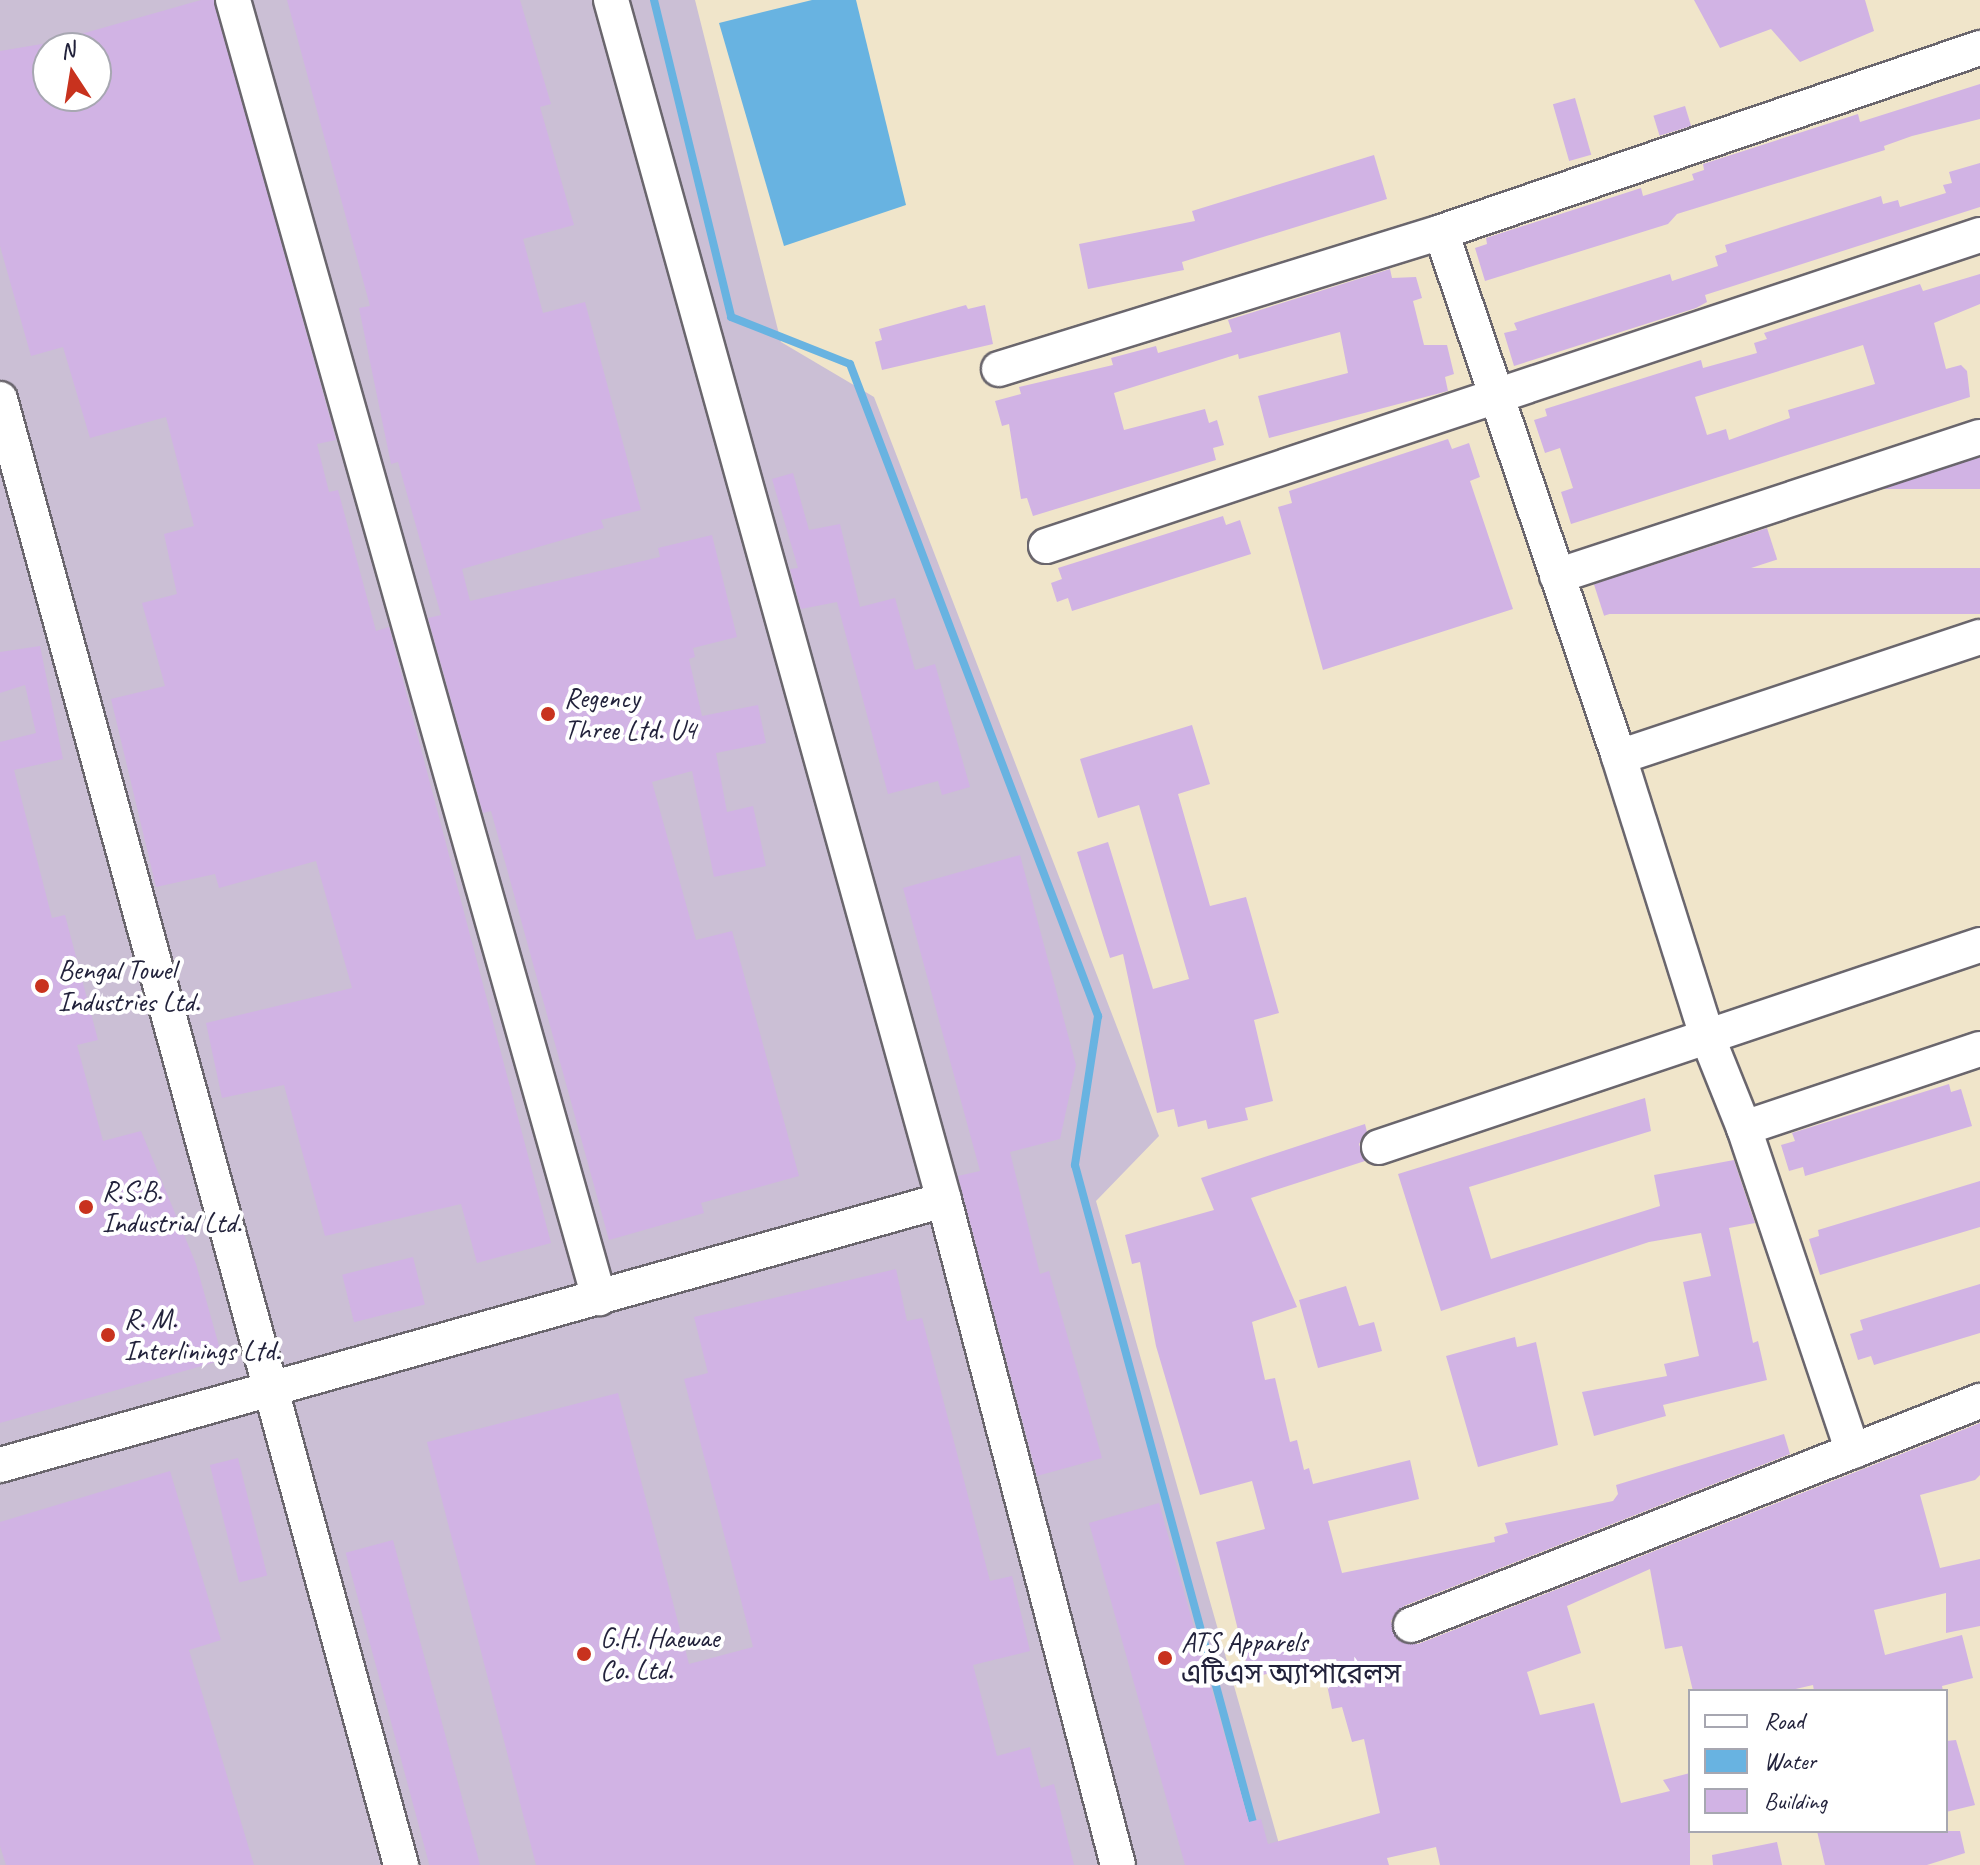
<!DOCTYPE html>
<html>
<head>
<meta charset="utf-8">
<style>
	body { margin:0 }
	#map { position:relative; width:1980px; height:1865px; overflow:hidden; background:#f0e5ca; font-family:Caveat,"Noto Sans Bengali",sans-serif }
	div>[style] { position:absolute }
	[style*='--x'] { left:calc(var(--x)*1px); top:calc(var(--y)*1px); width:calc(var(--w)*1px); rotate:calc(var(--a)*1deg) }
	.industrial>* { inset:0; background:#cbbfd5 }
	.water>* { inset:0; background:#68b3e1 }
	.stream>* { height:8px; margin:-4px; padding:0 4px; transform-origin:4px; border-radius:4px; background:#68b3e1 }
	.building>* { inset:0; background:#d1b3e4; transform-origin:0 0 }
	.roads { filter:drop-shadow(2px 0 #6a666d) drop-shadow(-2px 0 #6a666d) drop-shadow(0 2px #6a666d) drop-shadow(0 -2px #6a666d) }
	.minor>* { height:34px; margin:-17px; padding:0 17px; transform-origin:17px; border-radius:17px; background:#fff }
	.dots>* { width:22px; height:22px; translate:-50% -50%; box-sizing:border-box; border:4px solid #fff; border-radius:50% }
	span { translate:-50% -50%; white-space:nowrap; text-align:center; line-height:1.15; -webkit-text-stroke:8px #fff; paint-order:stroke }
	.poi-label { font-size:28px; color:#22223b }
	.left { translate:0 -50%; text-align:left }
	.legend { position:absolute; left:1688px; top:1689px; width:260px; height:144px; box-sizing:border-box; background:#fff; border:2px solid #a7a7b1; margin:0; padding:10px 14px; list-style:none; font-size:24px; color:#22223b }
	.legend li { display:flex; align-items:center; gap:16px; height:40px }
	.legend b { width:40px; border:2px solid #a7a7b1 }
	.north { position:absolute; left:32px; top:32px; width:80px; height:80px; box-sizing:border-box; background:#fff; border:2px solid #a7a7b1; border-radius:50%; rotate:348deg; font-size:22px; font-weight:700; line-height:32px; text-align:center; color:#22223b }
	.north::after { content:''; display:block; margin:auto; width:28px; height:36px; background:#c8321e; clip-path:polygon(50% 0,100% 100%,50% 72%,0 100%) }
</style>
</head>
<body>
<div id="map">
	<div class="industrial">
		<i style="clip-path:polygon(evenodd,0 0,695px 0,781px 342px,874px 397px,1159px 1136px,1096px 1201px,1285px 1865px,0 1865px,0 0,48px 48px,96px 48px,96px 96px,48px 96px,48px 48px)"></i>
	</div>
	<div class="water">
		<i style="clip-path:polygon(812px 0,856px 0,906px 205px,784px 246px,719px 23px)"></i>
	</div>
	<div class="stream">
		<i style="--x:654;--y:0;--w:326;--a:76.3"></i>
		<i style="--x:731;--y:317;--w:128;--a:21.6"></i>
		<i style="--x:850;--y:364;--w:698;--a:69.17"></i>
		<i style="--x:1098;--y:1016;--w:151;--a:98.8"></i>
		<i style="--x:1075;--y:1165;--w:689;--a:74.85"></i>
	</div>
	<div class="building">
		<i style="clip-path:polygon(201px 0,214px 0,336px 440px,317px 444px,329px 492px,338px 490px,376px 631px,389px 627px,551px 1243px,477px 1263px,461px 1204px,325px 1236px,284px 1085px,222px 1098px,206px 1023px,352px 988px,316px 861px,219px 888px,215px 874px,156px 887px,111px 699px,165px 686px,142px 603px,177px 594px,164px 534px,194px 526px,166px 417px,90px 438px,63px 347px,31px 356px,0 246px,0 51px,48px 43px,48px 96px,96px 96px,96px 48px,54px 48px,53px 42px)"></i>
		<i style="clip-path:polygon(287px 0,520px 0,551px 104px,540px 107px,574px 225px,523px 239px,543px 313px,585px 302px,641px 510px,601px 520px,604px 528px,462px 569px,470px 601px,660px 557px,658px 548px,712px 535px,737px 637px,693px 648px,695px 657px,689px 659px,702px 716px,758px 705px,766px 743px,716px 753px,727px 812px,753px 806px,766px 866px,714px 877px,692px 771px,652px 782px,696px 940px,732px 931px,799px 1176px,701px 1203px,704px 1213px,609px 1240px,491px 811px,483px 813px,428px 618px,441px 615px,398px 462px,391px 464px,359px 308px,370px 306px)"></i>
		<i style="clip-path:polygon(1694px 0,1865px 0,1874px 31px,1800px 62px,1771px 29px,1720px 48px)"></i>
		<i style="clip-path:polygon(1980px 84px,1980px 119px,1912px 136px,1884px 146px,1885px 150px,1677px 214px,1668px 224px,1485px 281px,1475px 248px,1487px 244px,1486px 238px,1641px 188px,1643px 196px,1694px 180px,1692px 174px,1704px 170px,1703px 164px,1858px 114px,1860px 122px)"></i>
		<i style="left:1575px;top:98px;width:59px;height:23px;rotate:74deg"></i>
		<i style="left:1685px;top:106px;width:21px;height:33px;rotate:73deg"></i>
		<i style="clip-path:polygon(1374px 155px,1387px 199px,1182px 262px,1184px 270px,1088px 289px,1079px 244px,1195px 221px,1192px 211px)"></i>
		<i style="clip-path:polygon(1980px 163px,1980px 207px,1705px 295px,1707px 302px,1696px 308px,1514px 366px,1504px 333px,1517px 330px,1514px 323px,1670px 274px,1672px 281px,1718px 266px,1715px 256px,1727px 252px,1725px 245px,1881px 196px,1883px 204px,1898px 200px,1900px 207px,1946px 193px,1943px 185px,1952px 183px,1949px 172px)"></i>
		<i style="clip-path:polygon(1390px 269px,1392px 278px,1416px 277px,1422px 298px,1413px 301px,1424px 345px,1447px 345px,1454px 374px,1445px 377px,1448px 391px,1269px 438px,1258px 396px,1348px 373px,1340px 332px,1239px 359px,1238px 354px,1114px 393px,1124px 430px,1205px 409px,1209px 423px,1217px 420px,1224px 445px,1213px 448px,1216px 460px,1033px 516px,1027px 498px,1021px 499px,1009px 424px,1002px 426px,995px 401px,1021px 394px,1019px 387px,1113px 365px,1111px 358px,1156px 346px,1158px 353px,1232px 332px,1228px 320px)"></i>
		<i style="clip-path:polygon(evenodd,1980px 274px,1980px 304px,1934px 323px,1946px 369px,1961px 365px,1967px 371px,1970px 397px,1571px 524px,1561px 492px,1573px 488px,1560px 448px,1545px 453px,1534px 420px,1547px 416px,1545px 409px,1701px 360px,1703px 368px,1757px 353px,1754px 343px,1767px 339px,1764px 333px,1920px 284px,1923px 291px,1980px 274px,1863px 345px,1875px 384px,1788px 410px,1790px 418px,1729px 440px,1726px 429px,1707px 435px,1695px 397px,1863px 345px)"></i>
		<i style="clip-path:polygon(966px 305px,968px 309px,985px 305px,993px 344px,882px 370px,875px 342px,882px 340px,879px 329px)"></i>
		<i style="clip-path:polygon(1448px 439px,1452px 449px,1469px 443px,1480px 477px,1470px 481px,1513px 609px,1323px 670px,1278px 507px,1292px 503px,1289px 491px)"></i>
		<i style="left:1980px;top:458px;width:31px;height:95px;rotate:90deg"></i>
		<i style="clip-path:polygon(793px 473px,809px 530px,840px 524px,860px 607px,895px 598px,915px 670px,935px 664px,970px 787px,942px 795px,938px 781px,888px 794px,837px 602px,801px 609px,790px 569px,798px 568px,772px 479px)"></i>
		<i style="clip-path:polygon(1223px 516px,1226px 525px,1240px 520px,1251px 554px,1072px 611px,1068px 598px,1057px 602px,1051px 583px,1062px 579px,1058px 568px)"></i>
		<i style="left:1767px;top:528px;width:33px;height:182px;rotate:72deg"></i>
		<i style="left:1980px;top:568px;width:46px;height:374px;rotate:90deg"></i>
		<i style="clip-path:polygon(40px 646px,63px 759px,14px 770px,52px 918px,65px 915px,98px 1040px,77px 1045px,103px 1141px,141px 1131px,196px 1264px,223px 1360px,0 1423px,0 742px,36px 733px,25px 685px,0 693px,0 652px)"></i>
		<i style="clip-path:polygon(1192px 725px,1210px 784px,1178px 794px,1210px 906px,1246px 897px,1279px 1013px,1254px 1020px,1273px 1101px,1245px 1108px,1248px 1120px,1208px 1129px,1206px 1120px,1178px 1127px,1174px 1109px,1157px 1113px,1123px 954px,1110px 958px,1077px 852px,1108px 842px,1153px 989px,1189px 979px,1139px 805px,1098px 818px,1080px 759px)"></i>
		<i style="clip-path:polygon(1020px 855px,1076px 1065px,1060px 1139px,1010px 1152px,1040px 1274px,1049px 1271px,1102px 1458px,1037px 1476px,958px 1176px,980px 1171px,903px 888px)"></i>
		<i style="clip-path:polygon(1949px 1084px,1951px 1092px,1961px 1089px,1972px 1126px,1805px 1176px,1803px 1167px,1789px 1171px,1781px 1145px,1795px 1141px,1792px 1133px)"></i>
		<i style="clip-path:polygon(1645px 1098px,1651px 1131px,1469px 1187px,1491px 1259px,1660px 1206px,1654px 1175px,1734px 1160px,1755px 1223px,1729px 1228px,1753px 1343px,1758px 1341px,1767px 1380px,1663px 1405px,1666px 1416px,1594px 1436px,1582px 1392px,1667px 1376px,1664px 1364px,1699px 1356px,1683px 1282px,1711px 1276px,1701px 1233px,1649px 1242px,1441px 1311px,1398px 1174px)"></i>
		<i style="clip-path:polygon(1365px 1124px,1367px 1132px,1359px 1144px,1365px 1161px,1251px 1198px,1297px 1307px,1252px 1322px,1265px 1380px,1275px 1378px,1290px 1442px,1297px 1440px,1304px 1470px,1309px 1468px,1313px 1484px,1410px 1460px,1419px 1499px,1328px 1521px,1342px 1573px,1495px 1542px,1494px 1537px,1508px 1533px,1505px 1523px,1613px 1501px,1618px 1494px,1616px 1485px,1784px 1434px,1790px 1454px,1404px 1606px,1391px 1621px,1398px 1640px,1418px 1644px,1980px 1423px,1980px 1475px,1975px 1480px,1920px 1495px,1940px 1568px,1980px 1559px,1980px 1626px,1946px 1633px,1946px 1593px,1874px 1610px,1885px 1655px,1962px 1635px,1973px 1678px,1942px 1686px,1943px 1691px,1814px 1691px,1813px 1685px,1787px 1691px,1693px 1691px,1682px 1646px,1665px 1649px,1650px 1569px,1567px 1606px,1581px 1653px,1527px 1672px,1540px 1715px,1594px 1703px,1621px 1803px,1670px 1791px,1663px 1780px,1690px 1773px,1690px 1865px,1440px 1865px,1436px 1847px,1387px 1858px,1389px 1865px,1185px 1865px,1089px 1523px,1159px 1503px,1249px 1822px,1261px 1819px,1268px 1844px,1380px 1813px,1364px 1739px,1352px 1742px,1342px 1707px,1332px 1709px,1322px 1661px,1250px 1678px,1216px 1542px,1265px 1529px,1252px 1481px,1200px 1495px,1156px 1346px,1140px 1262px,1132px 1264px,1125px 1235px,1214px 1210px,1201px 1178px)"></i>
		<i style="clip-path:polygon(1980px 1181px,1980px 1227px,1820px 1275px,1809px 1239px,1819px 1236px,1818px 1230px)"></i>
		<i style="left:413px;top:1257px;width:49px;height:73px;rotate:76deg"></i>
		<i style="clip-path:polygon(896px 1269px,907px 1321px,922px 1318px,990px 1581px,1012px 1576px,1030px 1651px,973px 1665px,997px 1756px,1030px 1747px,1041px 1788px,1054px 1784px,1074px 1865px,536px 1865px,427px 1442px,618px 1393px,689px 1664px,753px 1647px,684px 1379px,708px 1373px,694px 1317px)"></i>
		<i style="clip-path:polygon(1980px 1284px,1980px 1333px,1874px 1365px,1871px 1356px,1858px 1360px,1850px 1334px,1863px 1330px,1860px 1320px)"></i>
		<i style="clip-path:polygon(1346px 1286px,1359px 1326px,1374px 1322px,1382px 1351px,1318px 1368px,1299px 1300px)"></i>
		<i style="clip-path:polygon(1515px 1337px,1517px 1347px,1536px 1342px,1558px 1445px,1478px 1467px,1446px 1356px)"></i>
		<i style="left:238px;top:1458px;width:121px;height:29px;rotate:76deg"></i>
		<i style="clip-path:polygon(170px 1471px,221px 1640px,189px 1650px,254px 1865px,6px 1865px,0 1846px,0 1522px)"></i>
		<i style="left:393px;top:1540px;width:336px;height:49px;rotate:75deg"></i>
		<i style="clip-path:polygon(1956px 1740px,1975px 1805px,1946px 1812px,1946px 1741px)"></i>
		<i style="clip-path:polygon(1817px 1831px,1960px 1831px,1965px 1853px,1927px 1865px,1825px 1865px)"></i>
		<i style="clip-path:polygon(1777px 1842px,1782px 1865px,1713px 1865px,1712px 1855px)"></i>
	</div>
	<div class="roads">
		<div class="minor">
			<i style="--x:233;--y:0;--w:1349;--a:74.25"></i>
			<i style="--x:611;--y:0;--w:1245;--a:74.49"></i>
			<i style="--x:944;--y:1200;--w:687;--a:75.34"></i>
			<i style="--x:1441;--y:232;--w:554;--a:71.27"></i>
			<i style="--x:1619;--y:757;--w:293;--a:72.5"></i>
			<i style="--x:1707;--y:1036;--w:99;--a:68.1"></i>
			<i style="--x:1744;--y:1128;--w:341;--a:71.4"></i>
			<i style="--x:999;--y:369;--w:463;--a:-17.2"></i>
			<i style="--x:1441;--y:232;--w:570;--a:-18.85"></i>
			<i style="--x:0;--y:399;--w:1520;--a:74.7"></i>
			<i style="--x:1046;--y:546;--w:984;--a:-18.42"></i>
			<i style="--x:1557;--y:576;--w:445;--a:-18.2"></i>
			<i style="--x:1619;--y:757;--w:380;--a:-18.4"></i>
			<i style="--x:1744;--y:1128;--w:249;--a:-18.5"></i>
			<i style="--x:1379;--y:1147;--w:634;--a:-18.58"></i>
			<i style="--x:0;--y:1465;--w:980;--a:-15.68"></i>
			<i style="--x:1411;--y:1625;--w:612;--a:-21.49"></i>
		</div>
	</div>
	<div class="dots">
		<i style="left:548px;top:714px;background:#c8321e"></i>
		<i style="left:42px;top:986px;background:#c8321e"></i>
		<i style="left:86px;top:1207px;background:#c8321e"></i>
		<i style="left:108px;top:1335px;background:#c8321e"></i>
		<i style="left:584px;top:1654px;background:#c8321e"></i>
		<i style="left:1165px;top:1658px;background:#c8321e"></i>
	</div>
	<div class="poi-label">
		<span class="left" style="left:564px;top:714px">Regency<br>Three Ltd. U4</span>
		<span class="left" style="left:58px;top:986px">Bengal Towel<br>Industries Ltd.</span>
		<span class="left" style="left:102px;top:1207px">R.S.B.<br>Industrial Ltd.</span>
		<span class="left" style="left:124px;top:1335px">R. M.<br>Interlinings Ltd.</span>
		<span class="left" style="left:600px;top:1654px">G.H. Haewae<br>Co. Ltd.</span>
		<span class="left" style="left:1181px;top:1658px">ATS Apparels<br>এটিএস অ্যাপারেলস</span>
	</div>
	<ul class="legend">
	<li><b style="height:10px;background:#fff"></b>Road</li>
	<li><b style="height:22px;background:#68b3e1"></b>Water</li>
	<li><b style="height:22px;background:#d1b3e4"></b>Building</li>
	</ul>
	<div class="north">N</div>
</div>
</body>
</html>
